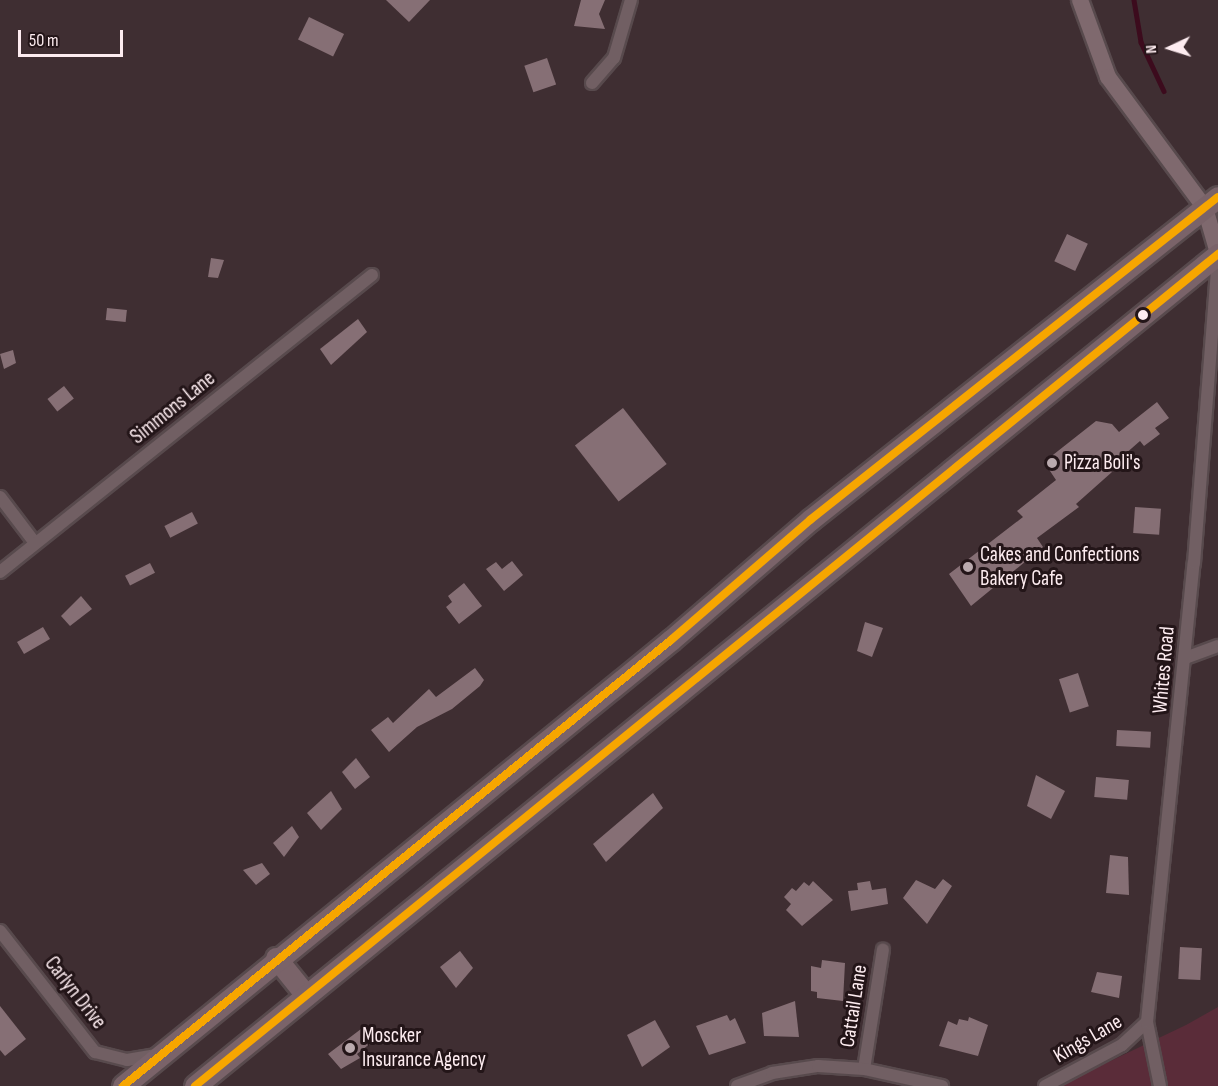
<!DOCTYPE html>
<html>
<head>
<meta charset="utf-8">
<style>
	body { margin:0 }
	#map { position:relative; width:1218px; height:1086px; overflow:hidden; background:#3f2e32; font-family:"Sofia Sans Condensed",sans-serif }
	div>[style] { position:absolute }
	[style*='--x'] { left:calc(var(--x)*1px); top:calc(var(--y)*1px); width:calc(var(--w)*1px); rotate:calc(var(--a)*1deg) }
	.green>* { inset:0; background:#5a2c39 }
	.stream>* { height:4.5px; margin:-2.25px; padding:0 2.25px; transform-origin:2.25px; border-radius:2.25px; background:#3c0b1d }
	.building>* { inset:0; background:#866f75; transform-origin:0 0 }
	.roads { filter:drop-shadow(2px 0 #584a4d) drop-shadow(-2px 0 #584a4d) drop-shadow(0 2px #584a4d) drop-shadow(0 -2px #584a4d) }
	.street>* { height:12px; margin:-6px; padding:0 6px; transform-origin:6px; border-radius:6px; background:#715f63 }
	.secondary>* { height:16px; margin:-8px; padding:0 8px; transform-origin:8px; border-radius:8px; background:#7f696e }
	.highway>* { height:21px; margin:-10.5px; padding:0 10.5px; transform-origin:10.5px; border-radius:10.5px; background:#7a6369 }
	.bus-1>* { height:8px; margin:-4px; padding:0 4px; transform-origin:4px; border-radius:4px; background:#f7a600 }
	.dots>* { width:16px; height:16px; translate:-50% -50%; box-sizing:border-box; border:3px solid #231518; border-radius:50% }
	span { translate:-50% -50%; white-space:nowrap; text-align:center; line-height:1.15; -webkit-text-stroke:6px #231518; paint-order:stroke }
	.street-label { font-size:21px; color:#fdecf0 }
	.poi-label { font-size:21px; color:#fdecf0 }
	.left { translate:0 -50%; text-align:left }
	.north { position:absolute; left:1140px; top:18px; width:60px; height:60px; -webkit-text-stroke:4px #231518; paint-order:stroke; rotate:266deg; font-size:16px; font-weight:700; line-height:24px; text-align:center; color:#fdecf0 }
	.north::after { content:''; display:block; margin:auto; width:21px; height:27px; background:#fdecf0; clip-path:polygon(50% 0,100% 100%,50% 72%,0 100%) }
	.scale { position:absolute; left:18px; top:30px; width:105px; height:27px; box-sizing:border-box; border:3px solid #fdecf0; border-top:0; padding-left:8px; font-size:18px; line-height:21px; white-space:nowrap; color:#fdecf0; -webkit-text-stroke:4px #231518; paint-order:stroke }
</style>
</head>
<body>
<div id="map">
	<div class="green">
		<i style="clip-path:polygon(1218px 1007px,1218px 1086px,1058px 1086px,1186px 1025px)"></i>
	</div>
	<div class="stream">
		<i style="--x:1134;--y:0;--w:43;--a:80.5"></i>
		<i style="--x:1141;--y:42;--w:54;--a:64.9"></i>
	</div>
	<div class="building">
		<i style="clip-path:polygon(386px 0,430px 0,409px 22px)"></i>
		<i style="clip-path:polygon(581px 0,605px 0,599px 14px,605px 29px,574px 26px)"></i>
		<i style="left:309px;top:17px;width:39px;height:25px;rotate:26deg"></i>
		<i style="left:547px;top:58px;width:28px;height:24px;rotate:71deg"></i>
		<i style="left:1067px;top:234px;width:23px;height:30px;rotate:25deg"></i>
		<i style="clip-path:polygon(211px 258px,224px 260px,218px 278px,208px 277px)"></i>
		<i style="left:107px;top:308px;width:20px;height:12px;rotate:6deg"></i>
		<i style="clip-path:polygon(358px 319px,367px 332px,331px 365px,320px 349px)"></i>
		<i style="clip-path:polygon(13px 350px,16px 363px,4px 369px,0 354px)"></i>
		<i style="left:64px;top:386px;width:16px;height:21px;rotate:52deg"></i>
		<i style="clip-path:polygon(1157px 402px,1169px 418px,1155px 428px,1160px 434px,1144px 446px,1140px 441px,1108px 469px,1112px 472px,1076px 504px,1079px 507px,1037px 538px,1043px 547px,971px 606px,949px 574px,1023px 517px,1017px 511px,1056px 480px,1044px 462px,1096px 421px,1112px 424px,1119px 432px)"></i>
		<i style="left:623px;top:408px;width:71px;height:61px;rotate:52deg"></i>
		<i style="left:1135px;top:507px;width:26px;height:26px;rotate:4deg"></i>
		<i style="left:192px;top:512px;width:13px;height:31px;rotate:63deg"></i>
		<i style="clip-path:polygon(512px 561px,523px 575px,504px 591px,486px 569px,496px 562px,502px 569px)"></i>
		<i style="left:150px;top:563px;width:11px;height:28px;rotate:63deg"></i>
		<i style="clip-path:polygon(464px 583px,482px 606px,459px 624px,446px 607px,452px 602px,448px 596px)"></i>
		<i style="clip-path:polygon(81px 596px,92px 609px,70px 626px,61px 616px)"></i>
		<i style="clip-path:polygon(865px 622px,883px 628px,872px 657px,857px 651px)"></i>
		<i style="left:43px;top:627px;width:14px;height:30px;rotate:60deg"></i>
		<i style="clip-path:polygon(475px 668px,484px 680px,480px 686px,452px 709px,417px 727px,389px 752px,371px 730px,388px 717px,393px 723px,429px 689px,436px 697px)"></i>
		<i style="left:1078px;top:673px;width:35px;height:20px;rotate:72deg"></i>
		<i style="left:1117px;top:730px;width:34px;height:16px;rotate:3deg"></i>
		<i style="clip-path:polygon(356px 758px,370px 777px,355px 789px,342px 772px)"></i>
		<i style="clip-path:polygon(1036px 775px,1065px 791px,1051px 819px,1027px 806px)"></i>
		<i style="left:1096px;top:777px;width:33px;height:20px;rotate:5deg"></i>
		<i style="clip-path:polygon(331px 791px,342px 809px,321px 830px,307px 813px)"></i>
		<i style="clip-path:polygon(653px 793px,663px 808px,606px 862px,593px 844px)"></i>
		<i style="clip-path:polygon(292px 826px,299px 837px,284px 857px,273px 843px)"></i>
		<i style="clip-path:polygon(1110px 855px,1128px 857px,1129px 895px,1106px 893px)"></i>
		<i style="clip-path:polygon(262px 863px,270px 874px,256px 885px,243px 870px)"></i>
		<i style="clip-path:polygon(943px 879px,952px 886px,927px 924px,903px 898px,916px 880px,935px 889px)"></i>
		<i style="clip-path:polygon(813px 881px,833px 900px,802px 926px,786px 910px,791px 904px,784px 897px,792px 888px,796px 891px,804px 882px,809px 886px)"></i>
		<i style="clip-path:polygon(870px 881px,872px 890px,886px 888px,888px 904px,851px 911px,848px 891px,858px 890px,857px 883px)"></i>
		<i style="left:1180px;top:947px;width:22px;height:32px;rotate:3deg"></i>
		<i style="clip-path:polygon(460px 951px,473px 968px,456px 988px,440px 967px)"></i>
		<i style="clip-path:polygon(822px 960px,845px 963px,843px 1001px,817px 998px,817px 992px,811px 991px,811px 966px,821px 968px)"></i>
		<i style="clip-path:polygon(1097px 972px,1122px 976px,1119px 998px,1091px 992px)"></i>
		<i style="clip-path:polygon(795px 1001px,799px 1037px,764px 1036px,762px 1013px)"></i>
		<i style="clip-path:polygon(0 1006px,26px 1039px,5px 1056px,0 1050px)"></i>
		<i style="clip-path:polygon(727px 1015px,730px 1021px,735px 1018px,746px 1043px,709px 1055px,696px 1026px)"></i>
		<i style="clip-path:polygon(969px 1017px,988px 1025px,978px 1056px,939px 1046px,948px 1021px,957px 1025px,959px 1019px,968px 1021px)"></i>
		<i style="clip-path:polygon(655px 1020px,670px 1047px,642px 1067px,627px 1035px)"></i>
		<i style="clip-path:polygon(361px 1029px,372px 1042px,357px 1054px,360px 1058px,341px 1069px,328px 1054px)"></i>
	</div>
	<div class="roads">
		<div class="street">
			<i style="--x:592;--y:83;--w:33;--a:-49"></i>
			<i style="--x:614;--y:58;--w:60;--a:-73.7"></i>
			<i style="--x:0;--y:497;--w:58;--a:52.7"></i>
			<i style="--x:0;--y:572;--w:476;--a:-38.6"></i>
			<i style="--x:1185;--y:658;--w:35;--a:-20"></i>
			<i style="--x:0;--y:931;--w:154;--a:51.9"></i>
			<i style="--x:95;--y:1052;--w:33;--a:14"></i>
			<i style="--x:127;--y:1060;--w:27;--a:-10"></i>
			<i style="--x:864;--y:1069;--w:121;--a:-81"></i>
			<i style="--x:737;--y:1086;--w:37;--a:-20"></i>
			<i style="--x:772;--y:1073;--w:47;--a:-8.7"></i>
			<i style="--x:818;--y:1066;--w:46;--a:3.7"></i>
			<i style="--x:864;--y:1069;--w:80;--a:12.3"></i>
			<i style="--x:1045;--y:1086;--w:87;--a:-28"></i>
			<i style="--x:1122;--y:1045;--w:34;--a:-43"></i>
			<i style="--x:1160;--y:1086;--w:65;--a:-101.5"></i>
			<i style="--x:1147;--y:1022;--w:461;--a:-84.2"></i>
			<i style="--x:1194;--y:563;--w:308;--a:-85.5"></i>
		</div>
		<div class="secondary">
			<i style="--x:1080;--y:0;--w:82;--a:70"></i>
			<i style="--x:1108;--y:77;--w:163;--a:53.5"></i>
			<i style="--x:1205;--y:208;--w:47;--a:73.9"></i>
		</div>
		<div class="highway">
			<i style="--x:276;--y:958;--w:48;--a:51"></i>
			<i style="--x:123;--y:1086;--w:707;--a:-39.14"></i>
			<i style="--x:671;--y:640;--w:184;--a:-40.8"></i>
			<i style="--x:810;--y:520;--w:520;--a:-38.37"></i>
			<i style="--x:195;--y:1086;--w:1319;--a:-39.12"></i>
		</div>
	</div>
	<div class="bus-1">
		<i style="--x:123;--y:1086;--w:707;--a:-39.14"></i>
		<i style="--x:671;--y:640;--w:184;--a:-40.8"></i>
		<i style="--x:810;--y:520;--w:520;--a:-38.37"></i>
		<i style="--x:195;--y:1086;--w:1319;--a:-39.12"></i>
	</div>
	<div class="dots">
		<i style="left:1143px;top:315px;background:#fdecf0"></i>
		<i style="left:1052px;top:463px;background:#baaaae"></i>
		<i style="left:968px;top:567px;background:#baaaae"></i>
		<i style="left:350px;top:1048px;background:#baaaae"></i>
	</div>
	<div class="street-label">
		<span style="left:173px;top:408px;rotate:-39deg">Simmons Lane</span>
		<span style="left:1164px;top:670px;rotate:-85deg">Whites Road</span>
		<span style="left:75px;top:993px;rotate:52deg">Carlyn Drive</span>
		<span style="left:854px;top:1006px;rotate:-81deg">Cattail Lane</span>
		<span style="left:1088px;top:1039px;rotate:-30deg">Kings Lane</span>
	</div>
	<div class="poi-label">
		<span class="left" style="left:1064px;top:463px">Pizza Boli's</span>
		<span class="left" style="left:980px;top:567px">Cakes and Confections<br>Bakery Cafe</span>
		<span class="left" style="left:362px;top:1048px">Moscker<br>Insurance Agency</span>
	</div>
	<div class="north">N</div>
	<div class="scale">50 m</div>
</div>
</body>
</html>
